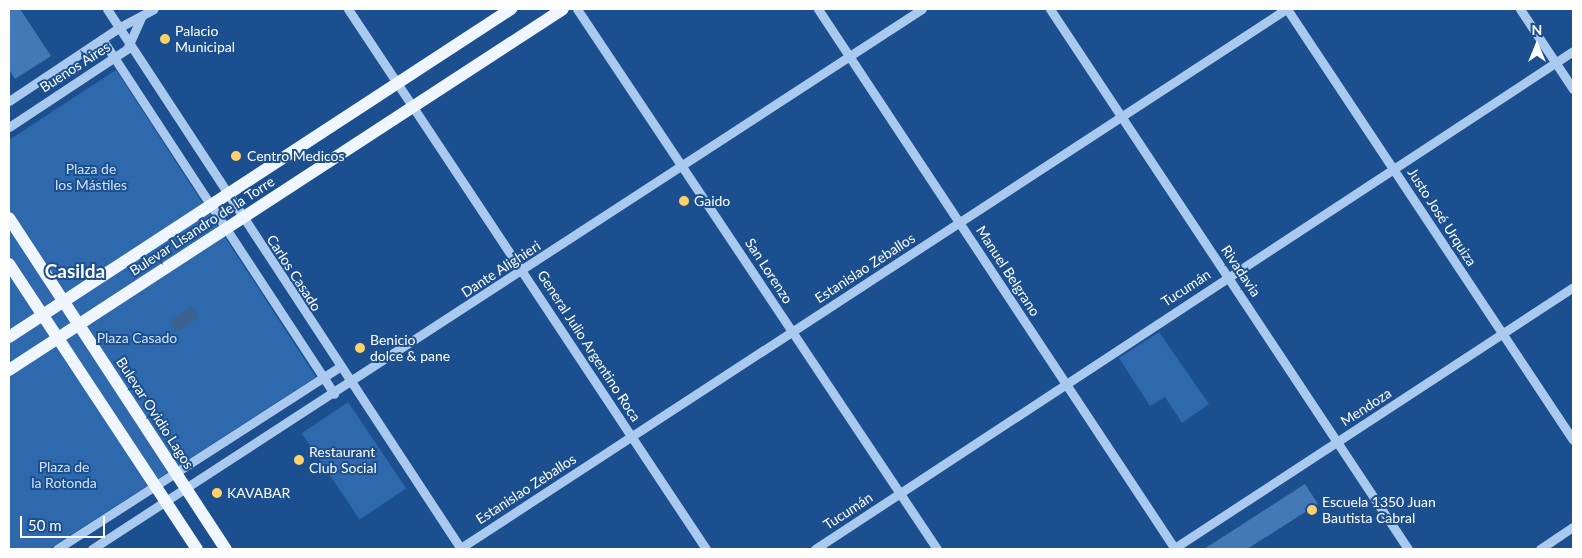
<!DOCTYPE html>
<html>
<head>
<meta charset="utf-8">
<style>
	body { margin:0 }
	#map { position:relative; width:1582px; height:558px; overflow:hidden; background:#1b4f8f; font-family:Lato,sans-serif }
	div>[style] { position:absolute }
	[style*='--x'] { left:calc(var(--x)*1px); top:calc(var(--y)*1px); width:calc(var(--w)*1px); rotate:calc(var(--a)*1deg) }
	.green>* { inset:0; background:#2e69ad; transform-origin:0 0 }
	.water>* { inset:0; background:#3c6290 }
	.building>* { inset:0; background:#4478b7 }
	.minor>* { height:9px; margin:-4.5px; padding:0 4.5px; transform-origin:4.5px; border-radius:4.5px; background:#a9c9ee }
	.major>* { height:12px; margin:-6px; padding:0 6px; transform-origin:6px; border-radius:6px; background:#f0f6ff }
	.dots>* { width:14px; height:14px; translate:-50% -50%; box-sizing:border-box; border:2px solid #1b4f8f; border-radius:50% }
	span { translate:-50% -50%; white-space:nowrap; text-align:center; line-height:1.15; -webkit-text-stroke:4px #1b4f8f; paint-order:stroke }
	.poi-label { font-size:14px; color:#fff }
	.left { translate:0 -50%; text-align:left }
	.street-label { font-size:14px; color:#fff }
	.park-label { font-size:14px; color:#cfe3fa }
	.district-label { font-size:19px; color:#fff; font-weight:700 }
	.frame { position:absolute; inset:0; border:10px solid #fff; pointer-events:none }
	.north { position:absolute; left:1512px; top:20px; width:50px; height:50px; -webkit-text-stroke:4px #1b4f8f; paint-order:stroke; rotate:0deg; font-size:14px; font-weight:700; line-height:20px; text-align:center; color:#fff }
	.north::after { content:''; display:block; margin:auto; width:18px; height:22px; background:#fff; clip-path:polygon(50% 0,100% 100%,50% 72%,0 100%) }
	.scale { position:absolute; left:20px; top:516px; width:85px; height:22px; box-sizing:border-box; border:2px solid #fff; border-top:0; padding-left:6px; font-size:15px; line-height:18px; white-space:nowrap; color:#fff; -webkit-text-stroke:4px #1b4f8f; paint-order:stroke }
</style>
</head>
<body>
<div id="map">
	<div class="green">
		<i style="clip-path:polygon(116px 70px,316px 377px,49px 549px,9px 549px,9px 140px)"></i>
		<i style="clip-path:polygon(1159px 332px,1209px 404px,1182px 423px,1165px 397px,1150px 406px,1119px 358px)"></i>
		<i style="left:348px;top:402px;width:104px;height:56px;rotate:56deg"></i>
	</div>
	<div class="water">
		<i style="clip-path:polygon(190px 307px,194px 308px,198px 318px,179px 331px,174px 330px,171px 319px)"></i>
	</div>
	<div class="building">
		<i style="clip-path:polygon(9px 9px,20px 9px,51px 56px,15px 79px,9px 70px)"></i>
		<i style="clip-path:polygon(1305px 484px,1318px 504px,1247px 549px,1204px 549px)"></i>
	</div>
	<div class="minor">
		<i style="--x:107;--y:9;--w:646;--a:56.75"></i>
		<i style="--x:348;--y:9;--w:648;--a:56.46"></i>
		<i style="--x:577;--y:9;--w:649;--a:56.31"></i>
		<i style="--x:818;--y:9;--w:647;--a:56.53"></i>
		<i style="--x:1050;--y:9;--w:648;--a:56.46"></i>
		<i style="--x:1287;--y:9;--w:517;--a:56.43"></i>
		<i style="--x:1520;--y:9;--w:96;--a:56.5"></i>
		<i style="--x:102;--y:39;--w:424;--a:56.8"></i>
		<i style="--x:9;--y:101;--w:133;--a:-33.7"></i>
		<i style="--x:120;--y:27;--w:38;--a:-28"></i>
		<i style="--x:9;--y:127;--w:141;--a:-33.5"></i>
		<i style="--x:127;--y:49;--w:35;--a:-66"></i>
		<i style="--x:57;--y:549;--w:336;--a:-32.8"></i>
		<i style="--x:92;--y:549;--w:990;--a:-33.05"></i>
		<i style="--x:459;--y:549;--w:988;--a:-33.14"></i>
		<i style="--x:815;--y:549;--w:907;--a:-33.3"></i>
		<i style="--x:1173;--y:549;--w:478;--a:-33.2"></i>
		<i style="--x:1540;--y:549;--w:40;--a:-34"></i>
	</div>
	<div class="major">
		<i style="--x:9;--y:218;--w:396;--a:56.8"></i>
		<i style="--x:9;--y:264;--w:341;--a:56.6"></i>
		<i style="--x:9;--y:337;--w:600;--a:-33.16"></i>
		<i style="--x:9;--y:370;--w:661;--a:-33.09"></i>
	</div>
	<div class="dots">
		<i style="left:165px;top:39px;background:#ffd166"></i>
		<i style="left:236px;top:156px;background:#ffd166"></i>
		<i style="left:684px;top:201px;background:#ffd166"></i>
		<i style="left:360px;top:348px;background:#ffd166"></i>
		<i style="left:299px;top:460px;background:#ffd166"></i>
		<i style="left:217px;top:493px;background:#ffd166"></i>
		<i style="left:1312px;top:510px;background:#ffd166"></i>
	</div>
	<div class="poi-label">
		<span class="left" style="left:175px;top:39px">Palacio<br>Municipal</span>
		<span class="left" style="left:247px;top:156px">Centro Medicos</span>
		<span class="left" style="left:694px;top:201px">Gaido</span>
		<span class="left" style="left:370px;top:348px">Benicio<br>dolce &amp; pane</span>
		<span class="left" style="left:309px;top:460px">Restaurant<br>Club Social</span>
		<span class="left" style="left:227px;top:493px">KAVABAR</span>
		<span class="left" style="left:1322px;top:510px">Escuela 1350 Juan<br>Bautista Cabral</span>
	</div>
	<div class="street-label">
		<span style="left:75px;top:67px;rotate:-33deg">Buenos Aires</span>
		<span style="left:1442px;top:217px;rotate:57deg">Justo José Urquiza</span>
		<span style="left:202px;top:226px;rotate:-33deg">Bulevar Lisandro de la Torre</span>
		<span style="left:865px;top:268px;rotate:-33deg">Estanislao Zeballos</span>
		<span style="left:501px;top:269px;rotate:-33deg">Dante Alighieri</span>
		<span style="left:769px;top:271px;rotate:57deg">San Lorenzo</span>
		<span style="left:1008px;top:271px;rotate:57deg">Manuel Belgrano</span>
		<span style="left:1241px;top:271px;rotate:56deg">Rivadavia</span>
		<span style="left:294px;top:273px;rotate:57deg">Carlos Casado</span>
		<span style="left:1186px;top:288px;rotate:-33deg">Tucumán</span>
		<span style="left:589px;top:346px;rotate:57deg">General Julio Argentino Roca</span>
		<span style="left:1366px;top:407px;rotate:-33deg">Mendoza</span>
		<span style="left:155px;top:413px;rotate:57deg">Bulevar Ovidio Lagos</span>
		<span style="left:526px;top:489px;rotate:-33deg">Estanislao Zeballos</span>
		<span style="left:848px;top:511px;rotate:-33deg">Tucumán</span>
	</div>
	<div class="park-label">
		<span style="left:91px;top:177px">Plaza de<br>los Mástiles</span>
		<span style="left:137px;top:338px">Plaza Casado</span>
		<span style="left:64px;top:475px">Plaza de<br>la Rotonda</span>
	</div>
	<div class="district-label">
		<span style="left:75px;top:271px">Casilda</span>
	</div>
	<div class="frame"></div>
	<div class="north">N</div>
	<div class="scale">50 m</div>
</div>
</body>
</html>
